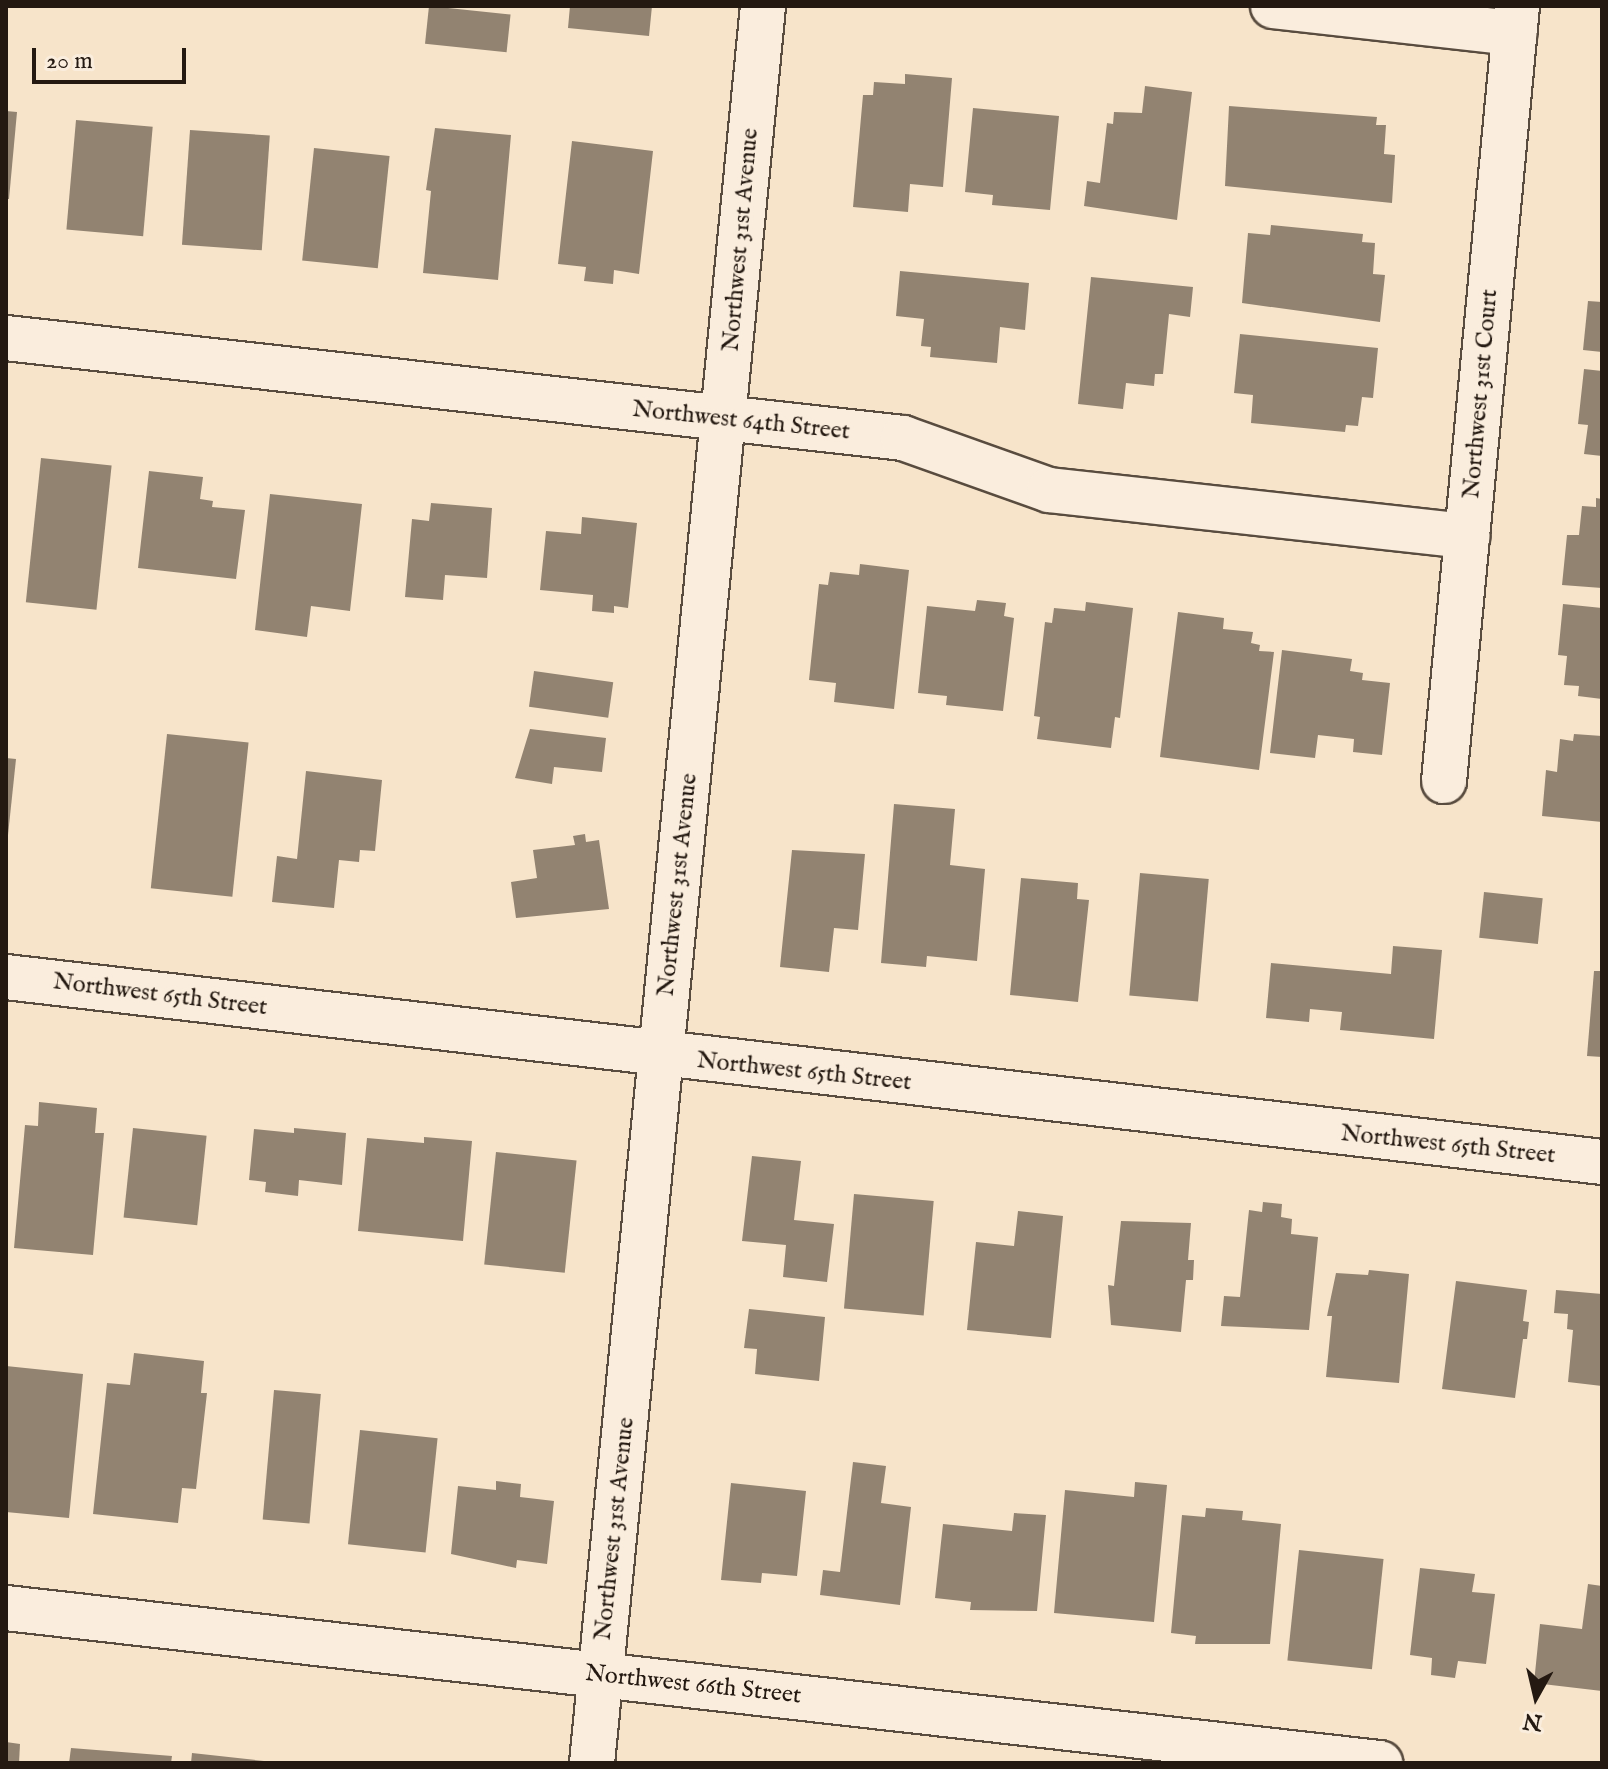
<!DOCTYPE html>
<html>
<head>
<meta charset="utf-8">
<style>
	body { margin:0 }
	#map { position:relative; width:1608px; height:1769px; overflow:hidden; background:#f7e4ca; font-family:"IM FELL English",serif }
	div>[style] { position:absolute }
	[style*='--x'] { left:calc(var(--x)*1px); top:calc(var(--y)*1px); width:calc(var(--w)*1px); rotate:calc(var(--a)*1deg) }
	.building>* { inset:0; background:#928371; transform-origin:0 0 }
	.roads { filter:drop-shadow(2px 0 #594c3f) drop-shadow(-2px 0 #594c3f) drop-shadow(0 2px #594c3f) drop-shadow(0 -2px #594c3f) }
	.minor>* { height:44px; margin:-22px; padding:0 22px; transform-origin:22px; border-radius:22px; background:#faeddd }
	span { translate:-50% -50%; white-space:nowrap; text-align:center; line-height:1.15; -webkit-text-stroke:8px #faeddd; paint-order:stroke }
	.street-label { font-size:24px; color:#241911 }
	.frame { position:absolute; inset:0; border:8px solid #241911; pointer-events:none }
	.north { position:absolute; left:1496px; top:1657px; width:80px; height:80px; -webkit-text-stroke:6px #faeddd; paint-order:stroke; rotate:188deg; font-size:22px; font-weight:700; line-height:32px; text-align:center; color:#241911 }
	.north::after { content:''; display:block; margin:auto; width:28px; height:36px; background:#241911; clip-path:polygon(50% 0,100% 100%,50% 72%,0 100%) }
	.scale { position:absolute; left:32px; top:48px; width:154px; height:36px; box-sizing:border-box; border:4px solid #241911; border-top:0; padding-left:10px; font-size:24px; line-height:28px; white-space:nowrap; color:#241911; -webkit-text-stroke:6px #faeddd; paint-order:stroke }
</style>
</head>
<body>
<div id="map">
	<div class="building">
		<i style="left:429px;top:6px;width:82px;height:38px;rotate:6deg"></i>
		<i style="clip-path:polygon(570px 6px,652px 6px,649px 36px,568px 28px)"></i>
		<i style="clip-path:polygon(905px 74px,952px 78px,943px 187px,910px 184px,908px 212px,853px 207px,863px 95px,873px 95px,874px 82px,905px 84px)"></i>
		<i style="clip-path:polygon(1145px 86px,1192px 92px,1177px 220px,1084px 206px,1087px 181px,1100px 183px,1107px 123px,1113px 124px,1114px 112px,1142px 113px)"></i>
		<i style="clip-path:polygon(1229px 106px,1377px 117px,1376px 125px,1386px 125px,1384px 154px,1395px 155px,1392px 203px,1225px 186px)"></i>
		<i style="clip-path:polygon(973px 108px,1059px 116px,1050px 210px,992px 205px,993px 195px,965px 192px)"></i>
		<i style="clip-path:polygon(6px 111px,17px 112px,9px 199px,6px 199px)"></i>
		<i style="left:76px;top:120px;width:77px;height:110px;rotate:5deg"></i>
		<i style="clip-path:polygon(435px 128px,511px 135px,498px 280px,423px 273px,431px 191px,426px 190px)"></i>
		<i style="left:190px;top:130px;width:80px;height:115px;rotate:4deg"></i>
		<i style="clip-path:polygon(572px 141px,653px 151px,639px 274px,614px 270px,613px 284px,584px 281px,586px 267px,558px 264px)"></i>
		<i style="left:314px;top:148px;width:76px;height:113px;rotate:6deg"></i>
		<i style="clip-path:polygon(1271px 225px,1363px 234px,1362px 242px,1375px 243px,1373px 274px,1385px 275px,1380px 322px,1242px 303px,1248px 233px,1270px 235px)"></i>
		<i style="clip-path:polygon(900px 271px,1029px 283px,1025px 330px,1000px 327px,997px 363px,930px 357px,931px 347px,921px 346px,924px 319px,896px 316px)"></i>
		<i style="clip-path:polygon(1091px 277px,1193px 287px,1190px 317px,1169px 314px,1163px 374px,1155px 374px,1154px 386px,1126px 383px,1123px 409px,1078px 404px)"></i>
		<i style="clip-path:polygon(1588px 301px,1602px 302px,1602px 352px,1583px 350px)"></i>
		<i style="clip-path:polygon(1240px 334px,1378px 348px,1373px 398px,1362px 397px,1358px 426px,1346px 425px,1345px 432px,1251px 423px,1253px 395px,1234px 393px)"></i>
		<i style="clip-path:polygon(1584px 369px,1602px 371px,1602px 456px,1584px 454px,1588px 425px,1578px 424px)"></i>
		<i style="left:41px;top:458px;width:71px;height:145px;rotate:6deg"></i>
		<i style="clip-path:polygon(149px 471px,203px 477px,200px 499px,213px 501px,212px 507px,245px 510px,236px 579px,138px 568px)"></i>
		<i style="clip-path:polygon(270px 494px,362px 504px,350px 611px,311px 606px,307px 637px,255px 630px)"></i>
		<i style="clip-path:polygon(1596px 498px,1602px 499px,1602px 588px,1562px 585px,1567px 535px,1579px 535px,1582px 506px,1596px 507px)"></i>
		<i style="clip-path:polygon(431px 503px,492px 508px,487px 578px,445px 575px,443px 600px,405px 597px,412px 519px,429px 521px)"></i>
		<i style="clip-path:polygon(582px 517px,637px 523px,628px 608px,614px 606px,614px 613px,592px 611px,593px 595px,540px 590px,546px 531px,581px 534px)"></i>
		<i style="clip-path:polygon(860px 564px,909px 570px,894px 709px,834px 702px,836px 683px,809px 680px,819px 584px,828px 585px,830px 572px,859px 575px)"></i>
		<i style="clip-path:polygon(977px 600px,1006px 603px,1004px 616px,1014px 618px,1003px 711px,946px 705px,947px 696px,918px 693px,927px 606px,975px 611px)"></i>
		<i style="clip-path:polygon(1086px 602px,1133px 608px,1120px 718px,1115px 717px,1111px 748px,1037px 739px,1040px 717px,1034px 716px,1045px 622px,1052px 623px,1054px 608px,1085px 611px)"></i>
		<i style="clip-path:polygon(1563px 604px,1602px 608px,1602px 699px,1578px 696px,1579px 686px,1564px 685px,1567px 656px,1558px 655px)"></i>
		<i style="clip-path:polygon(1178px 612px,1224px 618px,1223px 629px,1253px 632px,1251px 643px,1260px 645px,1259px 651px,1274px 652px,1259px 770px,1160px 757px)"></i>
		<i style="clip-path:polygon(1282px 650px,1352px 659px,1350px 671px,1363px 673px,1362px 680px,1390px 683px,1382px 755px,1353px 752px,1354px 739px,1318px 735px,1315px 758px,1270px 753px)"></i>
		<i style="left:534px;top:671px;width:80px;height:36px;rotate:8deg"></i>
		<i style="clip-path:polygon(530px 729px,606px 738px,602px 772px,554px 767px,552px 784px,515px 778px)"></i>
		<i style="left:167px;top:734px;width:82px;height:155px;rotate:6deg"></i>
		<i style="clip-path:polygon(1574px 734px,1602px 736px,1602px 822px,1542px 816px,1546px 770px,1557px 772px,1560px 739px,1573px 741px)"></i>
		<i style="clip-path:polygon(6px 758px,16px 759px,8px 835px,6px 835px)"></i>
		<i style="clip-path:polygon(306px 771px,382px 780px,375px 851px,360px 850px,359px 862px,339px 860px,334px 908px,272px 902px,277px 856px,297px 859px)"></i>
		<i style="clip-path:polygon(894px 804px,955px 809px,950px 865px,985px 869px,977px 961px,927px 956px,926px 967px,881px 963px)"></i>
		<i style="clip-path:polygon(585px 834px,586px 842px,599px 840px,609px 909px,516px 918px,511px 882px,537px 878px,533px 850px,575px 845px,573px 836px)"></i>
		<i style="clip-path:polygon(792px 850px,865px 854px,858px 930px,834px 928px,829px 972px,780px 967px)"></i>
		<i style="left:1140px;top:873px;width:69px;height:123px;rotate:5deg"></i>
		<i style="clip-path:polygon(1021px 878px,1078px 883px,1077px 899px,1089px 900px,1078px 1002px,1010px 995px)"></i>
		<i style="left:1484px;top:892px;width:59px;height:46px;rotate:6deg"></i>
		<i style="clip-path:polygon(1393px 946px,1442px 950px,1434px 1039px,1340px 1030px,1342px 1012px,1310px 1009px,1309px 1022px,1266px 1018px,1271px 963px,1391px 974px)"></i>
		<i style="clip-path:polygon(1594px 971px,1602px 971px,1602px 1057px,1587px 1056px)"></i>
		<i style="clip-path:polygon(39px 1102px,97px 1108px,95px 1133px,104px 1133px,93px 1255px,14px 1248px,25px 1125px,38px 1126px)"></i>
		<i style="left:133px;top:1128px;width:74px;height:90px;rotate:6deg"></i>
		<i style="clip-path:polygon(294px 1128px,346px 1133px,342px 1185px,299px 1180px,298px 1196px,265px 1192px,266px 1182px,249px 1180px,254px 1129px,294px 1133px)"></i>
		<i style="clip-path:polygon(424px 1137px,472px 1141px,463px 1241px,358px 1231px,367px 1138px,424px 1143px)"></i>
		<i style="left:496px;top:1152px;width:81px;height:113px;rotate:6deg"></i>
		<i style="clip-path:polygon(752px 1156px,801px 1161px,794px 1220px,834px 1224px,827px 1282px,783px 1277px,786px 1245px,742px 1241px)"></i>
		<i style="left:854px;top:1194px;width:80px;height:115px;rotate:5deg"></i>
		<i style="clip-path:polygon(1263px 1202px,1282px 1204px,1281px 1217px,1292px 1219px,1291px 1234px,1318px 1237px,1309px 1330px,1221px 1326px,1224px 1296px,1240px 1297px,1249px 1210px,1262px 1212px)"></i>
		<i style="clip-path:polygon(1018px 1211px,1063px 1216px,1051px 1338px,967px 1330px,976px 1242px,1014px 1246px)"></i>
		<i style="clip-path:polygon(1121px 1221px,1191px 1223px,1188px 1260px,1194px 1260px,1193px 1280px,1186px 1280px,1181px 1332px,1111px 1325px,1108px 1285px,1114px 1286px)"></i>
		<i style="clip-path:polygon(1369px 1270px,1409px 1274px,1399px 1383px,1326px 1377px,1332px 1316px,1327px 1316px,1336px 1273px,1368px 1275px)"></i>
		<i style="clip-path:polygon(1456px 1281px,1527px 1290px,1523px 1321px,1529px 1322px,1527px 1339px,1523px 1339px,1515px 1398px,1442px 1389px)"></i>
		<i style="clip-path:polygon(1556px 1290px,1602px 1294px,1602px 1386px,1568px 1382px,1573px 1330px,1567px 1329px,1568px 1314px,1554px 1313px)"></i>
		<i style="clip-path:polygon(749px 1309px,825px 1317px,819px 1381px,755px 1374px,757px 1349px,744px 1348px)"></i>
		<i style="clip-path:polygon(134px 1353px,204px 1361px,201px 1393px,207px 1393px,196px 1489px,182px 1488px,178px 1523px,93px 1514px,107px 1383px,130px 1385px)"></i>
		<i style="clip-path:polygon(6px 1366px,83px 1374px,69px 1518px,6px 1512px)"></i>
		<i style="left:274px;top:1390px;width:47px;height:130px;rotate:5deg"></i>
		<i style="left:360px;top:1430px;width:78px;height:115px;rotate:6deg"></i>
		<i style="clip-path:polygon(853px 1462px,886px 1466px,881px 1503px,911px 1507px,900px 1605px,820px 1595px,823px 1570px,840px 1572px)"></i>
		<i style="clip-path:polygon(496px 1481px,521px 1484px,520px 1497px,554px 1501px,547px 1564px,517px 1560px,516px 1568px,451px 1554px,458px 1486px,496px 1490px)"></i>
		<i style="clip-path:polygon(1135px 1482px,1167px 1485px,1154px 1622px,1054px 1613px,1065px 1490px,1134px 1497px)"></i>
		<i style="clip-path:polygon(731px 1483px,806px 1491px,797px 1576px,762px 1573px,761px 1583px,721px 1580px)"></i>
		<i style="clip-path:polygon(1206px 1508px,1243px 1511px,1242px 1520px,1281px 1524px,1270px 1644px,1195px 1644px,1196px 1636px,1171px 1633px,1182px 1515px,1205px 1517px)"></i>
		<i style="clip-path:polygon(1014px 1513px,1046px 1515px,1037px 1611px,970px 1610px,971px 1602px,935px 1598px,943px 1524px,1012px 1531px)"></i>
		<i style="left:1299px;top:1550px;width:85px;height:111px;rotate:6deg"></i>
		<i style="clip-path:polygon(1420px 1568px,1475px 1574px,1472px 1592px,1495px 1594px,1486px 1664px,1458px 1661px,1455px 1678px,1431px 1675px,1432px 1658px,1410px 1655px)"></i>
		<i style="clip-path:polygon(1588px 1584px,1602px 1586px,1602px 1691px,1534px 1683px,1540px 1624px,1582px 1629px)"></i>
		<i style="clip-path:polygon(6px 1742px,20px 1744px,19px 1763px,6px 1763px)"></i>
		<i style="clip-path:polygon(71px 1748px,172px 1756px,171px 1763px,69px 1763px)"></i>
		<i style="clip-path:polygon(192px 1753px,264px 1761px,264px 1763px,191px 1763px)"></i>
	</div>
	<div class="roads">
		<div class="minor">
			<i style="--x:1273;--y:6;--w:243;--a:6.4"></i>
			<i style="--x:6;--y:338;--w:903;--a:6.36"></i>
			<i style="--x:903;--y:438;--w:155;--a:19.6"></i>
			<i style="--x:1049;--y:490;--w:421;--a:6.3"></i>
			<i style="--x:1444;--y:781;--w:778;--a:-84.62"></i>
			<i style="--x:6;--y:977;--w:1607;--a:6.61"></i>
			<i style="--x:6;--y:1608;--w:1383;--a:6.44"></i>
			<i style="--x:592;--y:1763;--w:1765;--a:-84.44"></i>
		</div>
	</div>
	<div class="street-label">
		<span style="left:741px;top:240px;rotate:-85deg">Northwest 31st Avenue</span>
		<span style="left:1481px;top:394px;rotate:-85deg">Northwest 31st Court</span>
		<span style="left:741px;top:421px;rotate:6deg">Northwest 64th Street</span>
		<span style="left:678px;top:885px;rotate:-84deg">Northwest 31st Avenue</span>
		<span style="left:160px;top:995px;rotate:7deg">Northwest 65th Street</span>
		<span style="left:804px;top:1072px;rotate:6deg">Northwest 65th Street</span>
		<span style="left:1448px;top:1145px;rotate:6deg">Northwest 65th Street</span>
		<span style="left:615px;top:1529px;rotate:-84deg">Northwest 31st Avenue</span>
		<span style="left:693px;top:1685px;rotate:6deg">Northwest 66th Street</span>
	</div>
	<div class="frame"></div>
	<div class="north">N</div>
	<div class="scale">20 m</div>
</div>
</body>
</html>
